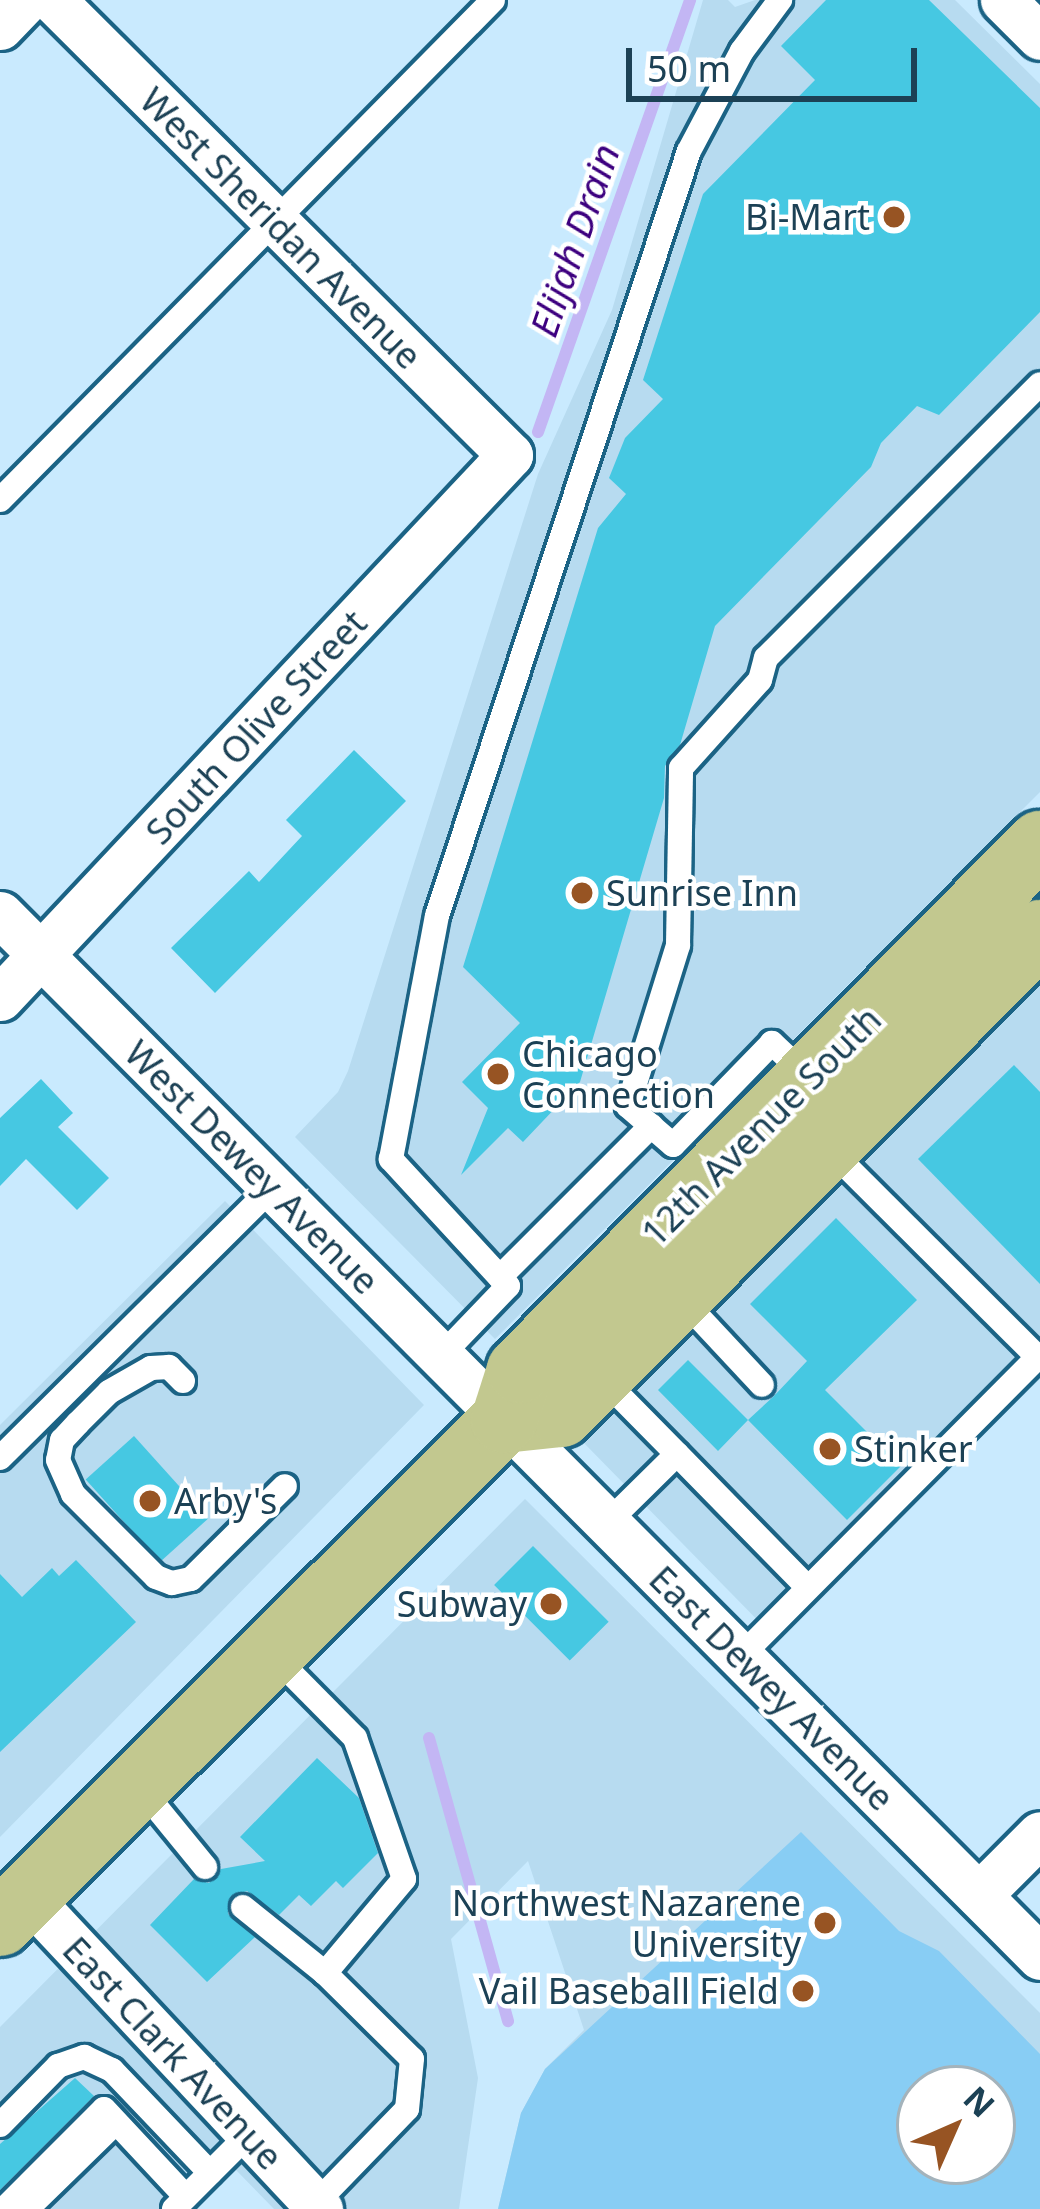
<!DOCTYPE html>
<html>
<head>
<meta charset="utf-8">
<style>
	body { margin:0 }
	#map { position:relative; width:1040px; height:2209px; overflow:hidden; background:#c9eafe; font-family:"Noto Sans",sans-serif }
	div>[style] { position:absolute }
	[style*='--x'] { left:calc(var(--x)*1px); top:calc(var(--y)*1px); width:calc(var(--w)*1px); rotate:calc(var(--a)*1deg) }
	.built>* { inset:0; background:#b7dbf0 }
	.green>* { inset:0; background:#88cdf4 }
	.stream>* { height:12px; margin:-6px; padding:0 6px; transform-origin:6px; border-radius:6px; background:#c3b6f4 }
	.building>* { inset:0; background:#46c8e2; transform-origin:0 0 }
	.roads { filter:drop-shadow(3px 0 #1b6385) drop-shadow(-3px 0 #1b6385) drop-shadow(0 3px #1b6385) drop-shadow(0 -3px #1b6385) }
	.lane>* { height:24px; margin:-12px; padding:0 12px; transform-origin:12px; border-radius:12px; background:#fff }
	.street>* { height:45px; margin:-22.5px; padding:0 22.5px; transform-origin:22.5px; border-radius:22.5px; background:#fff }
	.primary>* { height:66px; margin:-33px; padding:0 33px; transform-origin:33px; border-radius:33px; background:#c2c88f }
	.dots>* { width:33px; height:33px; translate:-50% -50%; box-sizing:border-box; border:6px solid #fff; border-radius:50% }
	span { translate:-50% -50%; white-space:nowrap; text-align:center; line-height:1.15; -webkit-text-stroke:9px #fff; paint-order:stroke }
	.poi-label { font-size:36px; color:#1c4155 }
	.right { translate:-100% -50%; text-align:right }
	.left { translate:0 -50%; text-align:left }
	.street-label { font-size:36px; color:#1c4155 }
	.water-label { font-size:39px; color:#3d007f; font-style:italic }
	.north { position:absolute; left:896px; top:2065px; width:120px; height:120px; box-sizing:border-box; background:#fff; border:3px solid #a4b3bb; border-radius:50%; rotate:45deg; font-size:33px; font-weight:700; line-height:48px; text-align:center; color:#1c4155 }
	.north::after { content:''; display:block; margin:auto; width:42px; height:54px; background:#975423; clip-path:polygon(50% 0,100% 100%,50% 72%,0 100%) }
	.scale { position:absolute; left:626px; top:48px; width:291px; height:54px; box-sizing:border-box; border:6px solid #1c4155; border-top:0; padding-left:15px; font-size:36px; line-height:42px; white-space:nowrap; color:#1c4155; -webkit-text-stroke:9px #fff; paint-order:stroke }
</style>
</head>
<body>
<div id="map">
	<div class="built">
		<i style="clip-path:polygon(703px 0,728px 0,735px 7px,755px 0,955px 0,1040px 84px,1040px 792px,495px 1339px,295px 1137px,338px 1092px,348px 1071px,538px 474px,612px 310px)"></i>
		<i style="clip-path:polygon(1040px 982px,1040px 1379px,775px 1638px,582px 1441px)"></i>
		<i style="clip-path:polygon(225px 1201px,424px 1405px,0 1837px,0 1425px)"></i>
		<i style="clip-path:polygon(evenodd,525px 1499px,1040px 2013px,1040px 2209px,498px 2209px,521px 2113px,545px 2069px,584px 2030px,528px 1861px,451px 1939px,478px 2078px,459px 2209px,274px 2209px,234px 2168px,193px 2209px,0 2209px,0 2027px,525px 1499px,920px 2089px,992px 2089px,992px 2161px,920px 2161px,920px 2089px)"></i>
	</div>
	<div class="green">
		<i style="clip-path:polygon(evenodd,801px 1832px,899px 1931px,939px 1951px,1040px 2054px,1040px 2209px,498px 2209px,521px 2113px,545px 2069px,801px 1832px,920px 2089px,992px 2089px,992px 2161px,920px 2161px,920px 2089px)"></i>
	</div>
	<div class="stream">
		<i style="--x:538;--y:432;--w:458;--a:-70.6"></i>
		<i style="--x:429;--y:1738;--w:294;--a:74.4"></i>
	</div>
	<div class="building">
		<i style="clip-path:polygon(826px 0,929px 0,1040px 108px,1040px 312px,939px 415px,917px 406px,881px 443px,871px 467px,715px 626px,680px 745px,665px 766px,664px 798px,580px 1082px,523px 1142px,508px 1128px,461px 1175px,488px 1108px,462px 1082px,520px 1023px,463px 967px,598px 528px,626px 494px,609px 478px,625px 438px,663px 399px,643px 380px,703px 194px,815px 80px,781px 46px)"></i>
		<i style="clip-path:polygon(354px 750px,406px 801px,215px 993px,171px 948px,249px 871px,259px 882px,302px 836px,286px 820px)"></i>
		<i style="clip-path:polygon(1014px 1065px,1040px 1092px,1040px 1284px,918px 1159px)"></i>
		<i style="clip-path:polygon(41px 1079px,73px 1113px,58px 1127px,109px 1178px,77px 1210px,26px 1159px,0 1186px,0 1118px)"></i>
		<i style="clip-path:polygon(836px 1218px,917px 1300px,825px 1390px,901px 1466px,847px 1520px,748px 1420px,718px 1451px,658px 1390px,688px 1360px,748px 1420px,774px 1396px,807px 1361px,750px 1304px)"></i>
		<i style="left:134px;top:1436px;width:111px;height:65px;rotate:48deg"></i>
		<i style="left:533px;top:1546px;width:107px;height:55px;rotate:45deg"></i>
		<i style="clip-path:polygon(76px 1560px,136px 1622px,0 1752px,0 1574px,22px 1597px,52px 1568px,59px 1576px)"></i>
		<i style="clip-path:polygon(317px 1758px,359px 1798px,378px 1853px,343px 1888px,336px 1881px,311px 1906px,299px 1895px,279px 1915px,247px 1891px,231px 1896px,228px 1914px,255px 1937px,207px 1982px,150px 1925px,194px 1879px,209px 1883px,221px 1869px,265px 1861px,240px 1837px)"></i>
		<i style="clip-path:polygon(75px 2078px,94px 2096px,0 2190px,0 2144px)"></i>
	</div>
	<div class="roads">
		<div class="lane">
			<i style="--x:0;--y:500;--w:702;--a:-45.4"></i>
			<i style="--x:808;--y:1077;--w:50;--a:-136.6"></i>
			<i style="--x:772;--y:1043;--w:142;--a:134.1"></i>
			<i style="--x:673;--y:1145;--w:60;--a:-139.1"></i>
			<i style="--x:628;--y:1106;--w:169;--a:-72.7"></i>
			<i style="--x:678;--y:945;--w:177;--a:-89"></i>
			<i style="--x:681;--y:768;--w:118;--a:-48.1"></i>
			<i style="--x:760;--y:680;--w:23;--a:-75"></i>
			<i style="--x:766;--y:658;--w:387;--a:-45"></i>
			<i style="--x:828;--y:1148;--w:296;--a:44.9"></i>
			<i style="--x:500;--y:1277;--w:214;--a:-45"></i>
			<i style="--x:680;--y:1297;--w:120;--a:47"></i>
			<i style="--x:440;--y:1357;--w:98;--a:-46.2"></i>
			<i style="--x:508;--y:1286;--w:173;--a:-132.7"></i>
			<i style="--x:391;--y:1159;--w:247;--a:-79.3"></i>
			<i style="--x:437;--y:916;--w:805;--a:-71.77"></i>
			<i style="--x:689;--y:151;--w:113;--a:-62.1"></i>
			<i style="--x:742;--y:51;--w:64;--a:-53.3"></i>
			<i style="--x:603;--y:1379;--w:105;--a:45.4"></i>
			<i style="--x:183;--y:1381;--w:20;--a:-135"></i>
			<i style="--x:169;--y:1367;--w:18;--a:177"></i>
			<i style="--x:151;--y:1368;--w:48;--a:150.3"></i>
			<i style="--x:109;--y:1392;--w:44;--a:135"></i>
			<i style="--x:78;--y:1423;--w:23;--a:133"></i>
			<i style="--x:62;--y:1440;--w:20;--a:101"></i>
			<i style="--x:58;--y:1460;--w:37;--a:66"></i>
			<i style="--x:73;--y:1494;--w:117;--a:45"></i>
			<i style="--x:156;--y:1577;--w:17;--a:21"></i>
			<i style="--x:172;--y:1583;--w:19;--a:-12"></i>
			<i style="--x:191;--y:1579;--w:132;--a:-44.7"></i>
			<i style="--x:0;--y:1458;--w:383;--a:-44.8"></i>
			<i style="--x:607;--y:1523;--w:98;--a:-44.6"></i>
			<i style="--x:677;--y:1454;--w:187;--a:45.6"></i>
			<i style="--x:272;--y:1654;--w:118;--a:45.3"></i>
			<i style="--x:355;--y:1738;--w:149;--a:70.8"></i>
			<i style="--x:404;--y:1879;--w:123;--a:130"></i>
			<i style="--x:740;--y:1657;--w:426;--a:-45.2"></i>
			<i style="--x:138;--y:1785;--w:106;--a:50.7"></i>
			<i style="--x:243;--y:1907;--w:105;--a:38.8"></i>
			<i style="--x:325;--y:1973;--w:122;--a:44.7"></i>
			<i style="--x:412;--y:2059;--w:50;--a:95.7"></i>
			<i style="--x:407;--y:2109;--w:132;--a:134.1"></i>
			<i style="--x:0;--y:2125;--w:83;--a:-45.5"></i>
			<i style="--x:58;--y:2066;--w:28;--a:-19"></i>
			<i style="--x:84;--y:2057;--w:31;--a:25"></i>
			<i style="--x:112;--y:2070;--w:142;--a:46.4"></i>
			<i style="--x:4;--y:2209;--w:141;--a:-45"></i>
			<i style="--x:104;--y:2109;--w:120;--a:47"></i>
			<i style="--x:27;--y:2209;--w:124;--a:-44.3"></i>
			<i style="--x:174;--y:2209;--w:106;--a:-45"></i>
		</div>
		<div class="street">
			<i style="--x:1003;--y:0;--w:52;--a:45"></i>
			<i style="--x:0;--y:27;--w:37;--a:-46"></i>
			<i style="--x:0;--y:914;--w:1473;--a:45.08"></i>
			<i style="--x:0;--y:998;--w:745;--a:-46.8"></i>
			<i style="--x:510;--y:455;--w:645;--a:-135.13"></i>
			<i style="--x:979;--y:1895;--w:86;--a:-45"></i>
			<i style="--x:27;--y:1896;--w:429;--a:46.9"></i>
		</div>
		<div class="primary">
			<i style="--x:504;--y:1420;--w:57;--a:-6"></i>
			<i style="--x:561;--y:1414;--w:679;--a:-45.12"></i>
			<i style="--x:0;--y:1923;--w:712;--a:-44.94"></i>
			<i style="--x:504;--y:1420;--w:52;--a:-72.3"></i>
			<i style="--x:520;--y:1370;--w:740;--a:-45.33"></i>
		</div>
	</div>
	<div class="dots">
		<i style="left:894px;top:217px;background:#975423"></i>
		<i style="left:582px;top:893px;background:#975423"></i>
		<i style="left:498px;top:1074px;background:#975423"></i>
		<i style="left:830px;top:1449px;background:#975423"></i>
		<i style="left:150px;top:1501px;background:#975423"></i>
		<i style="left:551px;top:1604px;background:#975423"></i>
		<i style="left:825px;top:1923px;background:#975423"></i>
		<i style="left:803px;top:1991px;background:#975423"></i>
	</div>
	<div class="poi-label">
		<span class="right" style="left:870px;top:217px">Bi-Mart</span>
		<span class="left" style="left:606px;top:893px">Sunrise Inn</span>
		<span class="left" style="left:522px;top:1074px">Chicago<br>Connection</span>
		<span class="left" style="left:854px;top:1449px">Stinker</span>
		<span class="left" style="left:174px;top:1501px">Arby's</span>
		<span class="right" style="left:527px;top:1604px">Subway</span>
		<span class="right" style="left:801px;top:1923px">Northwest Nazarene<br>University</span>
		<span class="right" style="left:779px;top:1991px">Vail Baseball Field</span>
	</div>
	<div class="street-label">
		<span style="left:281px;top:228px;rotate:45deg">West Sheridan Avenue</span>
		<span style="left:256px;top:727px;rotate:-47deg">South Olive Street</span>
		<span style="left:761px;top:1126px;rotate:-45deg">12th Avenue South</span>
		<span style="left:252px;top:1167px;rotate:45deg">West Dewey Avenue</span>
		<span style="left:772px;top:1688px;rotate:45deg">East Dewey Avenue</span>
		<span style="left:173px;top:2053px;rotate:47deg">East Clark Avenue</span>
	</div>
	<div class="water-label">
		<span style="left:574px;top:240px;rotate:-71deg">Elijah Drain</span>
	</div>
	<div class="north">N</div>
	<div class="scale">50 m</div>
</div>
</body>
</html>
